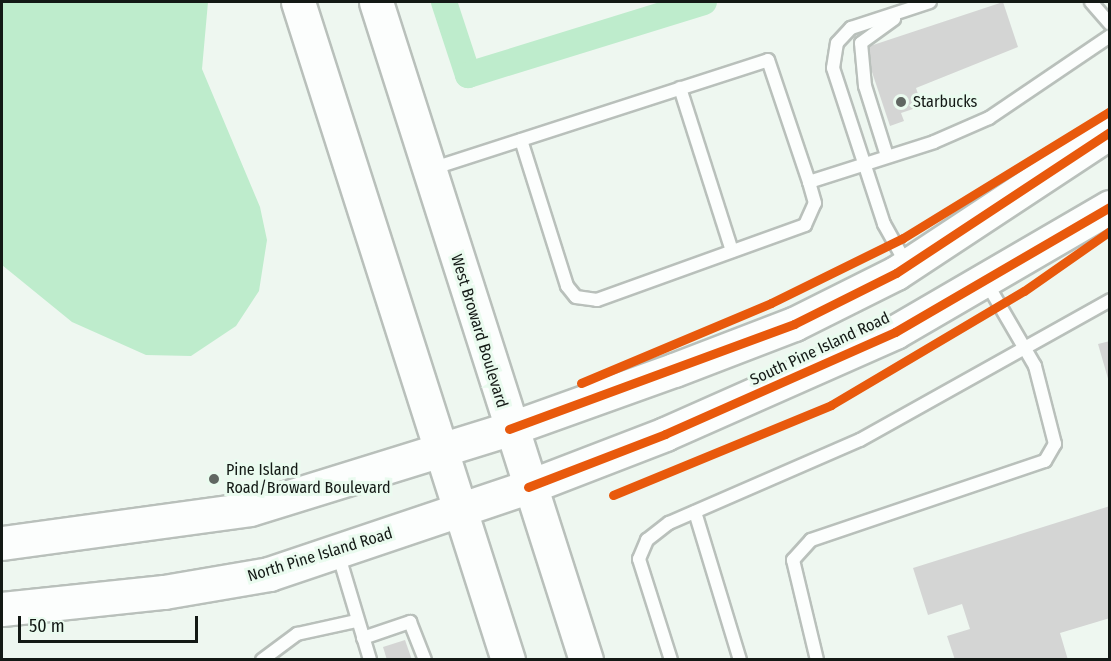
<!DOCTYPE html>
<html>
<head>
<meta charset="utf-8">
<style>
	body { margin:0 }
	#map { position:relative; width:1111px; height:661px; overflow:hidden; background:#eef7f0; font-family:"Fira Sans Condensed",sans-serif }
	div>[style] { position:absolute }
	[style*='--x'] { left:calc(var(--x)*1px); top:calc(var(--y)*1px); width:calc(var(--w)*1px); rotate:calc(var(--a)*1deg) }
	.water>* { inset:0; background:#beeccc }
	.canal>* { height:26px; margin:-13px; padding:0 13px; transform-origin:13px; border-radius:13px; background:#beeccc }
	.building>* { inset:0; background:#d4d5d4 }
	.roads { filter:drop-shadow(2px 0 #b9c0bb) drop-shadow(-2px 0 #b9c0bb) drop-shadow(0 2px #b9c0bb) drop-shadow(0 -2px #b9c0bb) }
	.lane>* { height:12px; margin:-6px; padding:0 6px; transform-origin:6px; border-radius:6px; background:#fcfefd }
	.secondary>* { height:33px; margin:-16.5px; padding:0 16.5px; transform-origin:16.5px; border-radius:16.5px; background:#fcfefd }
	.primary>* { height:33px; margin:-16.5px; padding:0 16.5px; transform-origin:16.5px; border-radius:16.5px; background:#fcfefd }
	.cycleway>* { height:9px; margin:-4.5px; padding:0 4.5px; transform-origin:4.5px; border-radius:4.5px; background:#e8590c }
	.dots>* { width:16px; height:16px; translate:-50% -50%; box-sizing:border-box; border:3px solid #eafbef; border-radius:50% }
	span { translate:-50% -50%; white-space:nowrap; text-align:center; line-height:1.15; -webkit-text-stroke:6px #eafbef; paint-order:stroke }
	.poi-label { font-size:16px; color:#131915 }
	.left { translate:0 -50%; text-align:left }
	.street-label { font-size:16px; color:#131915 }
	.frame { position:absolute; inset:0; border:3px solid #131915; pointer-events:none }
	.scale { position:absolute; left:18px; top:616px; width:180px; height:27px; box-sizing:border-box; border:3px solid #131915; border-top:0; padding-left:8px; font-size:18px; line-height:21px; white-space:nowrap; color:#131915; -webkit-text-stroke:4px #eafbef; paint-order:stroke }
</style>
</head>
<body>
<div id="map">
	<div class="water">
		<i style="clip-path:polygon(2px 2px,208px 2px,202px 69px,260px 207px,267px 240px,259px 291px,236px 326px,191px 356px,146px 355px,72px 322px,2px 265px)"></i>
	</div>
	<div class="canal">
		<i style="--x:444;--y:2;--w:77;--a:71.8"></i>
		<i style="--x:468;--y:75;--w:247;--a:-17.2"></i>
	</div>
	<div class="building">
		<i style="clip-path:polygon(1003px 2px,1018px 47px,916px 88px,922px 106px,901px 113px,904px 121px,890px 126px,864px 48px)"></i>
		<i style="clip-path:polygon(1110px 341px,1110px 382px,1109px 382px,1098px 344px)"></i>
		<i style="clip-path:polygon(1110px 506px,1110px 618px,1060px 633px,1068px 660px,955px 660px,947px 636px,970px 629px,962px 604px,928px 615px,913px 568px)"></i>
		<i style="clip-path:polygon(405px 640px,412px 660px,387px 660px,383px 647px)"></i>
	</div>
	<div class="roads">
		<div class="lane">
			<i style="--x:1091;--y:2;--w:29;--a:49"></i>
			<i style="--x:680;--y:88;--w:171;--a:72.3"></i>
			<i style="--x:521;--y:140;--w:153;--a:72.5"></i>
			<i style="--x:567;--y:286;--w:14;--a:51"></i>
			<i style="--x:576;--y:297;--w:21;--a:8"></i>
			<i style="--x:597;--y:300;--w:221;--a:-19.8"></i>
			<i style="--x:805;--y:225;--w:24;--a:-66"></i>
			<i style="--x:815;--y:203;--w:22;--a:-106"></i>
			<i style="--x:809;--y:182;--w:131;--a:-17.7"></i>
			<i style="--x:934;--y:142;--w:60;--a:-23.6"></i>
			<i style="--x:989;--y:118;--w:146;--a:-34.1"></i>
			<i style="--x:887;--y:156;--w:73;--a:-107.4"></i>
			<i style="--x:865;--y:86;--w:43;--a:-95.3"></i>
			<i style="--x:861;--y:43;--w:41;--a:-36"></i>
			<i style="--x:431;--y:169;--w:354;--a:-17.9"></i>
			<i style="--x:768;--y:60;--w:129;--a:71.4"></i>
			<i style="--x:907;--y:265;--w:47;--a:-119.3"></i>
			<i style="--x:884;--y:224;--w:164;--a:-108.1"></i>
			<i style="--x:833;--y:68;--w:25;--a:-81"></i>
			<i style="--x:837;--y:43;--w:21;--a:-47"></i>
			<i style="--x:851;--y:28;--w:83;--a:-18.2"></i>
			<i style="--x:695;--y:512;--w:155;--a:73.1"></i>
			<i style="--x:338;--y:553;--w:112;--a:73.3"></i>
			<i style="--x:363;--y:638;--w:50;--a:-18.8"></i>
			<i style="--x:410;--y:622;--w:41;--a:68.5"></i>
			<i style="--x:262;--y:660;--w:44;--a:-36.6"></i>
			<i style="--x:297;--y:634;--w:60;--a:-12.4"></i>
			<i style="--x:671;--y:660;--w:106;--a:-107.6"></i>
			<i style="--x:639;--y:559;--w:21;--a:-67"></i>
			<i style="--x:647;--y:540;--w:28;--a:-38"></i>
			<i style="--x:669;--y:523;--w:208;--a:-23.5"></i>
			<i style="--x:860;--y:440;--w:287;--a:-29.2"></i>
			<i style="--x:817;--y:660;--w:103;--a:-103.5"></i>
			<i style="--x:793;--y:560;--w:27;--a:-48"></i>
			<i style="--x:811;--y:540;--w:247;--a:-18.7"></i>
			<i style="--x:1045;--y:461;--w:20;--a:-60"></i>
			<i style="--x:1055;--y:444;--w:81;--a:-104.4"></i>
			<i style="--x:1035;--y:366;--w:99;--a:-120.2"></i>
		</div>
		<div class="secondary">
			<i style="--x:2;--y:543;--w:250;--a:-7.8"></i>
			<i style="--x:250;--y:509;--w:271;--a:-17.2"></i>
			<i style="--x:509;--y:429;--w:175;--a:-19.7"></i>
			<i style="--x:674;--y:370;--w:129;--a:-21"></i>
			<i style="--x:794;--y:324;--w:114;--a:-26.6"></i>
			<i style="--x:896;--y:273;--w:256;--a:-33.4"></i>
			<i style="--x:2;--y:609;--w:163;--a:-6"></i>
			<i style="--x:164;--y:592;--w:107;--a:-9.7"></i>
			<i style="--x:269;--y:574;--w:273;--a:-18.6"></i>
			<i style="--x:528;--y:487;--w:147;--a:-21.1"></i>
			<i style="--x:665;--y:434;--w:252;--a:-23.9"></i>
			<i style="--x:895;--y:332;--w:249;--a:-30.2"></i>
		</div>
		<div class="primary">
			<i style="--x:298;--y:2;--w:691;--a:72.3"></i>
			<i style="--x:376;--y:2;--w:691;--a:72.3"></i>
		</div>
	</div>
	<div class="cycleway">
		<i style="--x:581;--y:383;--w:206;--a:-22.8"></i>
		<i style="--x:771;--y:303;--w:147;--a:-26.2"></i>
		<i style="--x:903;--y:238;--w:243;--a:-31.5"></i>
		<i style="--x:509;--y:429;--w:304;--a:-20.2"></i>
		<i style="--x:794;--y:324;--w:114;--a:-26.6"></i>
		<i style="--x:896;--y:273;--w:256;--a:-33.4"></i>
		<i style="--x:528;--y:487;--w:147;--a:-21.1"></i>
		<i style="--x:665;--y:434;--w:252;--a:-23.9"></i>
		<i style="--x:895;--y:332;--w:249;--a:-30.2"></i>
		<i style="--x:613;--y:495;--w:236;--a:-22.4"></i>
		<i style="--x:831;--y:405;--w:224;--a:-30.6"></i>
		<i style="--x:1024;--y:291;--w:105;--a:-34.9"></i>
	</div>
	<div class="dots">
		<i style="left:901px;top:102px;background:#606762"></i>
		<i style="left:214px;top:479px;background:#606762"></i>
	</div>
	<div class="poi-label">
		<span class="left" style="left:913px;top:102px">Starbucks</span>
		<span class="left" style="left:226px;top:479px">Pine Island<br>Road/Broward Boulevard</span>
	</div>
	<div class="street-label">
		<span style="left:479px;top:331px;rotate:73deg">West Broward Boulevard</span>
		<span style="left:820px;top:349px;rotate:-25deg">South Pine Island Road</span>
		<span style="left:320px;top:555px;rotate:-17deg">North Pine Island Road</span>
	</div>
	<div class="frame"></div>
	<div class="scale">50 m</div>
</div>
</body>
</html>
